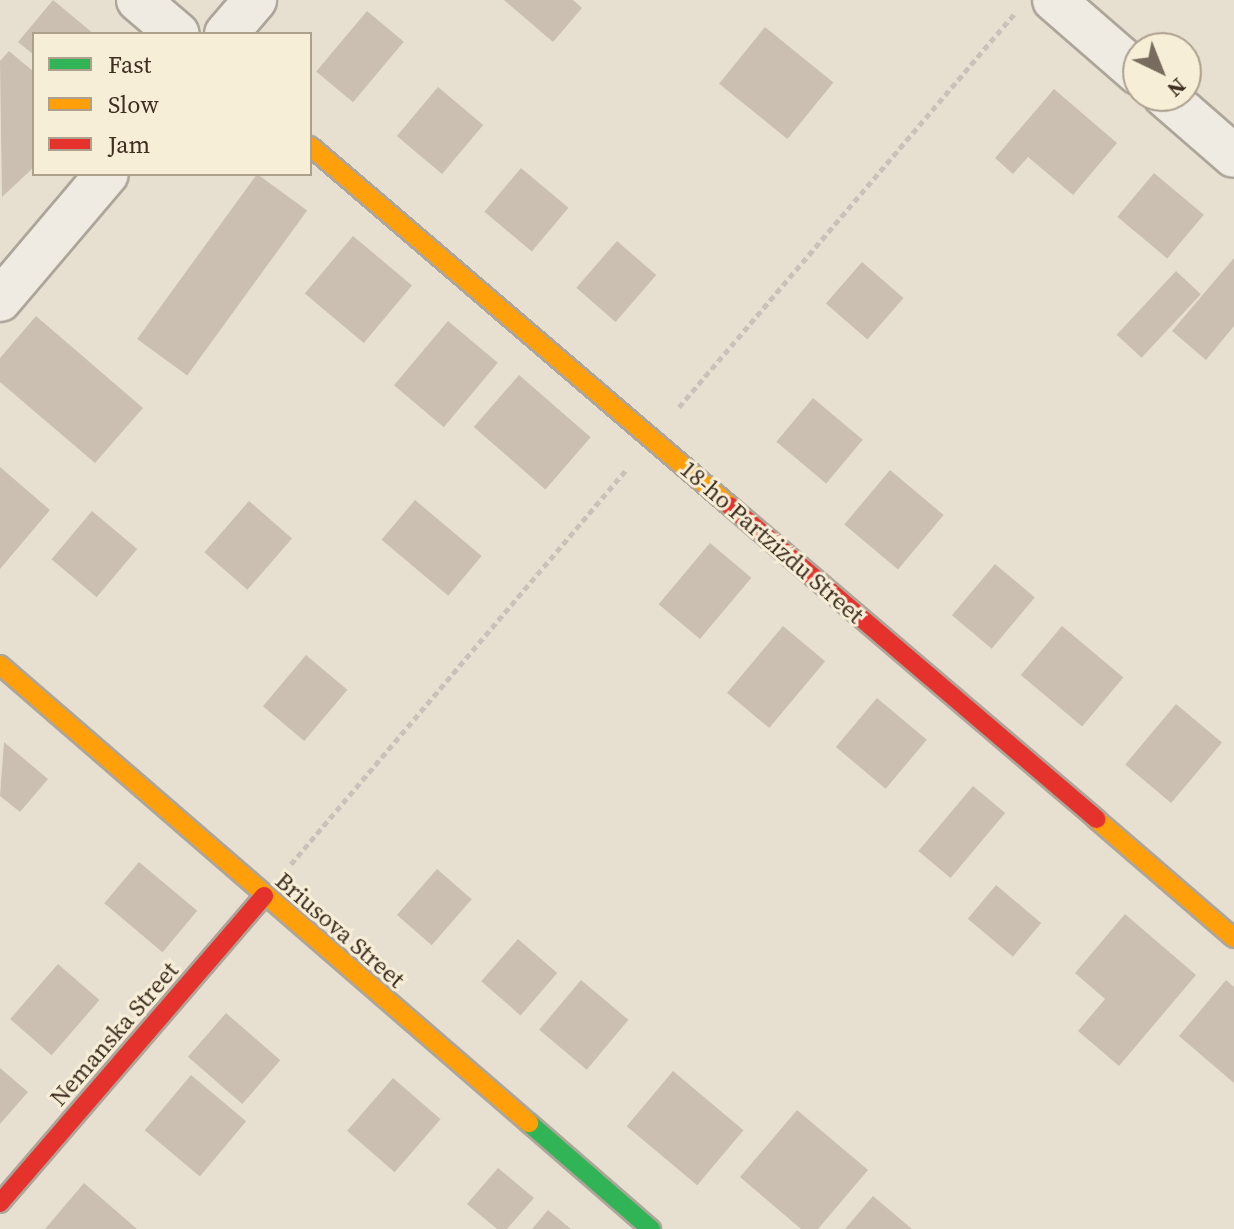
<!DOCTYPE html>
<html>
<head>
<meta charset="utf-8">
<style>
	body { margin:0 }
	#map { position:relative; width:1234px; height:1229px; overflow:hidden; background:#e7e0d1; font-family:"Source Serif 4",serif }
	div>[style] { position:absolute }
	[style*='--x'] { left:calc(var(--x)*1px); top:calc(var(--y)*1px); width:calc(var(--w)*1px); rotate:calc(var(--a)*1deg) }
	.building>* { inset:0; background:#cbbfb2; transform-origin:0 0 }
	.path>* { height:5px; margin-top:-2.5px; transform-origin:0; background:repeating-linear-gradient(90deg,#c8c2b9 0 6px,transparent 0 10px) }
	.roads { filter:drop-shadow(2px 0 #ada599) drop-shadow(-2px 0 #ada599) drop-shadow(0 2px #ada599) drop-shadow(0 -2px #ada599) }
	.street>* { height:42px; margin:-21px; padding:0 21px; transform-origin:21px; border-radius:21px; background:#efebe3 }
	.fast>* { height:18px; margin:-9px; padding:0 9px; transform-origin:9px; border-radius:9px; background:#30b455 }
	.slow>* { height:18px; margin:-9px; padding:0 9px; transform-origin:9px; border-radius:9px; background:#ff9f0a }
	.jam>* { height:18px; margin:-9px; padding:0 9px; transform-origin:9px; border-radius:9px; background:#e5322d }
	span { translate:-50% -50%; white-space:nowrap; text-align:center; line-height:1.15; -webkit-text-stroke:6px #f7eed8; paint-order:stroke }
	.street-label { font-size:24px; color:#3d2e20 }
	.legend { position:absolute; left:32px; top:32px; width:280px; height:144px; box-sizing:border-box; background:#f7eed8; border:2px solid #ada18e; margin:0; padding:10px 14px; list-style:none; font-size:24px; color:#3d2e20 }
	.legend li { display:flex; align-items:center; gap:16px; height:40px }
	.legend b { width:40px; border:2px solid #ada18e }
	.north { position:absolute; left:1122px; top:32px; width:80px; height:80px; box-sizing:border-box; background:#f7eed8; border:2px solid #ada18e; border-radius:50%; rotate:137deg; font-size:22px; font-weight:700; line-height:32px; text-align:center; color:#3d2e20 }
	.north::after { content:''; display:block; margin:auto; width:28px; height:36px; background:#786c5e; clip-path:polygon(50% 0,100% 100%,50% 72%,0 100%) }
</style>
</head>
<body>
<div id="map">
	<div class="building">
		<i style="clip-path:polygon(53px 0,94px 34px,34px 34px,34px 55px,18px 42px)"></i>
		<i style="clip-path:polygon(504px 0,573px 0,582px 8px,553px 42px)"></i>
		<i style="left:367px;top:11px;width:48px;height:79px;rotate:40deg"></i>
		<i style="left:765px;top:27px;width:88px;height:73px;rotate:39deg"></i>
		<i style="clip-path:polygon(9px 51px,34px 72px,34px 167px,2px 197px,0 61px)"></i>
		<i style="left:438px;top:87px;width:59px;height:64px;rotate:40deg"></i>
		<i style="clip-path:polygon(1054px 89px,1117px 143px,1073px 195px,1028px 157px,1013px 174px,995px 158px)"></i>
		<i style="left:521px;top:168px;width:62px;height:57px;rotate:40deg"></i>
		<i style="left:1154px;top:173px;width:65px;height:57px;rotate:40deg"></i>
		<i style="left:257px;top:174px;width:62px;height:204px;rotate:36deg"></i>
		<i style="left:353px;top:236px;width:77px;height:75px;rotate:40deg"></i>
		<i style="left:617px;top:241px;width:52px;height:62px;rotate:41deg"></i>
		<i style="clip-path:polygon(1234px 258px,1234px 326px,1206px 360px,1172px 331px)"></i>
		<i style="left:862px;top:262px;width:55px;height:55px;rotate:41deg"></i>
		<i style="left:1176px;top:271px;width:34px;height:87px;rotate:43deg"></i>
		<i style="clip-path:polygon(36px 316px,143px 408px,95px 463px,0 382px,0 358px)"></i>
		<i style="left:448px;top:321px;width:65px;height:84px;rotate:40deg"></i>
		<i style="left:519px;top:375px;width:95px;height:69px;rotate:41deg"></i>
		<i style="left:813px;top:398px;width:65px;height:57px;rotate:40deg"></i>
		<i style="clip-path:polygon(0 467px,50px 510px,0 569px)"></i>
		<i style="left:890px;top:470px;width:70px;height:71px;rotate:40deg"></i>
		<i style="left:415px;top:500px;width:87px;height:52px;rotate:40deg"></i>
		<i style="left:249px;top:501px;width:57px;height:68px;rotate:41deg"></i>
		<i style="left:92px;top:511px;width:59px;height:63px;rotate:40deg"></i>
		<i style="left:710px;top:543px;width:54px;height:80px;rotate:40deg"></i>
		<i style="left:995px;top:564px;width:52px;height:67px;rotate:40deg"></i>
		<i style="left:783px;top:626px;width:55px;height:87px;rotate:40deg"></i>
		<i style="left:1062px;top:626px;width:80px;height:64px;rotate:40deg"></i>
		<i style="left:306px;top:655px;width:54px;height:67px;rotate:40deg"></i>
		<i style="left:877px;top:698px;width:65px;height:64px;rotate:40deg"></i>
		<i style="left:1176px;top:704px;width:60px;height:79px;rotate:40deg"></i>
		<i style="clip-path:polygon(4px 742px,48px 779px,20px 812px,0 796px)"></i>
		<i style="left:973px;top:786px;width:42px;height:85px;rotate:40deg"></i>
		<i style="left:139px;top:862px;width:76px;height:54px;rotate:40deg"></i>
		<i style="left:437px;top:869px;width:46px;height:61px;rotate:41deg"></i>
		<i style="left:996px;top:885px;width:59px;height:44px;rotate:40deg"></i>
		<i style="clip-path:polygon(1125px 914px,1196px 975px,1119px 1066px,1078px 1031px,1105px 999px,1075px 973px)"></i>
		<i style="left:518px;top:939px;width:52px;height:56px;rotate:41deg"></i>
		<i style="left:58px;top:964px;width:55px;height:73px;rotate:41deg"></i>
		<i style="left:581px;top:980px;width:62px;height:65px;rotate:40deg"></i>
		<i style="clip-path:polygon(1226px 980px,1234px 987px,1234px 1083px,1179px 1036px)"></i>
		<i style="left:226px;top:1013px;width:72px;height:58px;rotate:41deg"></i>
		<i style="clip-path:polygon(0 1068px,28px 1092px,0 1124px)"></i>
		<i style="left:673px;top:1071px;width:92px;height:72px;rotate:40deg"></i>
		<i style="left:191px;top:1075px;width:72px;height:72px;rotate:40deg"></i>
		<i style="left:393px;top:1078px;width:63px;height:70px;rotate:41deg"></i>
		<i style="clip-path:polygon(797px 1110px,868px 1170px,818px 1229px,801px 1229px,740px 1177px)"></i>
		<i style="clip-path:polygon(498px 1168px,534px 1198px,507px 1229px,497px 1229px,467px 1204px)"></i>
		<i style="clip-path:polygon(84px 1183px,137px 1229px,45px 1229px)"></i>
		<i style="clip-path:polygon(873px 1196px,912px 1229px,845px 1229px)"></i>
		<i style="clip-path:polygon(548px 1210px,571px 1229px,532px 1229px)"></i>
	</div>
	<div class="path">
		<i style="--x:679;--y:407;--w:518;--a:-49.54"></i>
		<i style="--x:291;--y:864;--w:517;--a:-49.63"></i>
	</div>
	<div class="roads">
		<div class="street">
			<i style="--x:138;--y:0;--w:52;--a:40.4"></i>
			<i style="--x:1054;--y:0;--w:111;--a:41"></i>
			<i style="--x:226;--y:34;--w:45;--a:-49.5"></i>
			<i style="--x:1165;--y:96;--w:91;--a:41"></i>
			<i style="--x:0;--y:300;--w:165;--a:-49.7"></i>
		</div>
		<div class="fast">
			<i style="--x:529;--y:1123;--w:162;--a:41"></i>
		</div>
		<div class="slow">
			<i style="--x:310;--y:146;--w:553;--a:40.6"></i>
			<i style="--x:0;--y:665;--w:700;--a:40.89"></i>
			<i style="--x:1096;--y:819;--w:182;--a:40.8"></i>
		</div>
		<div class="jam">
			<i style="--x:730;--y:506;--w:482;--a:40.5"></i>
			<i style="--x:0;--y:1203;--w:405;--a:-49.3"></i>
		</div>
	</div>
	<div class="street-label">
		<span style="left:772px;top:542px;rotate:41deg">18-ho Partzizdu Street</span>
		<span style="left:340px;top:930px;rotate:41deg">Briusova Street</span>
		<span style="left:114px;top:1034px;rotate:-49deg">Nemanska Street</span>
	</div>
	<ul class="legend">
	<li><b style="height:10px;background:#30b455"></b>Fast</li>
	<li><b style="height:10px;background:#ff9f0a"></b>Slow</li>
	<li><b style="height:10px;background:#e5322d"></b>Jam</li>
	</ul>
	<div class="north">N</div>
</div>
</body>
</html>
